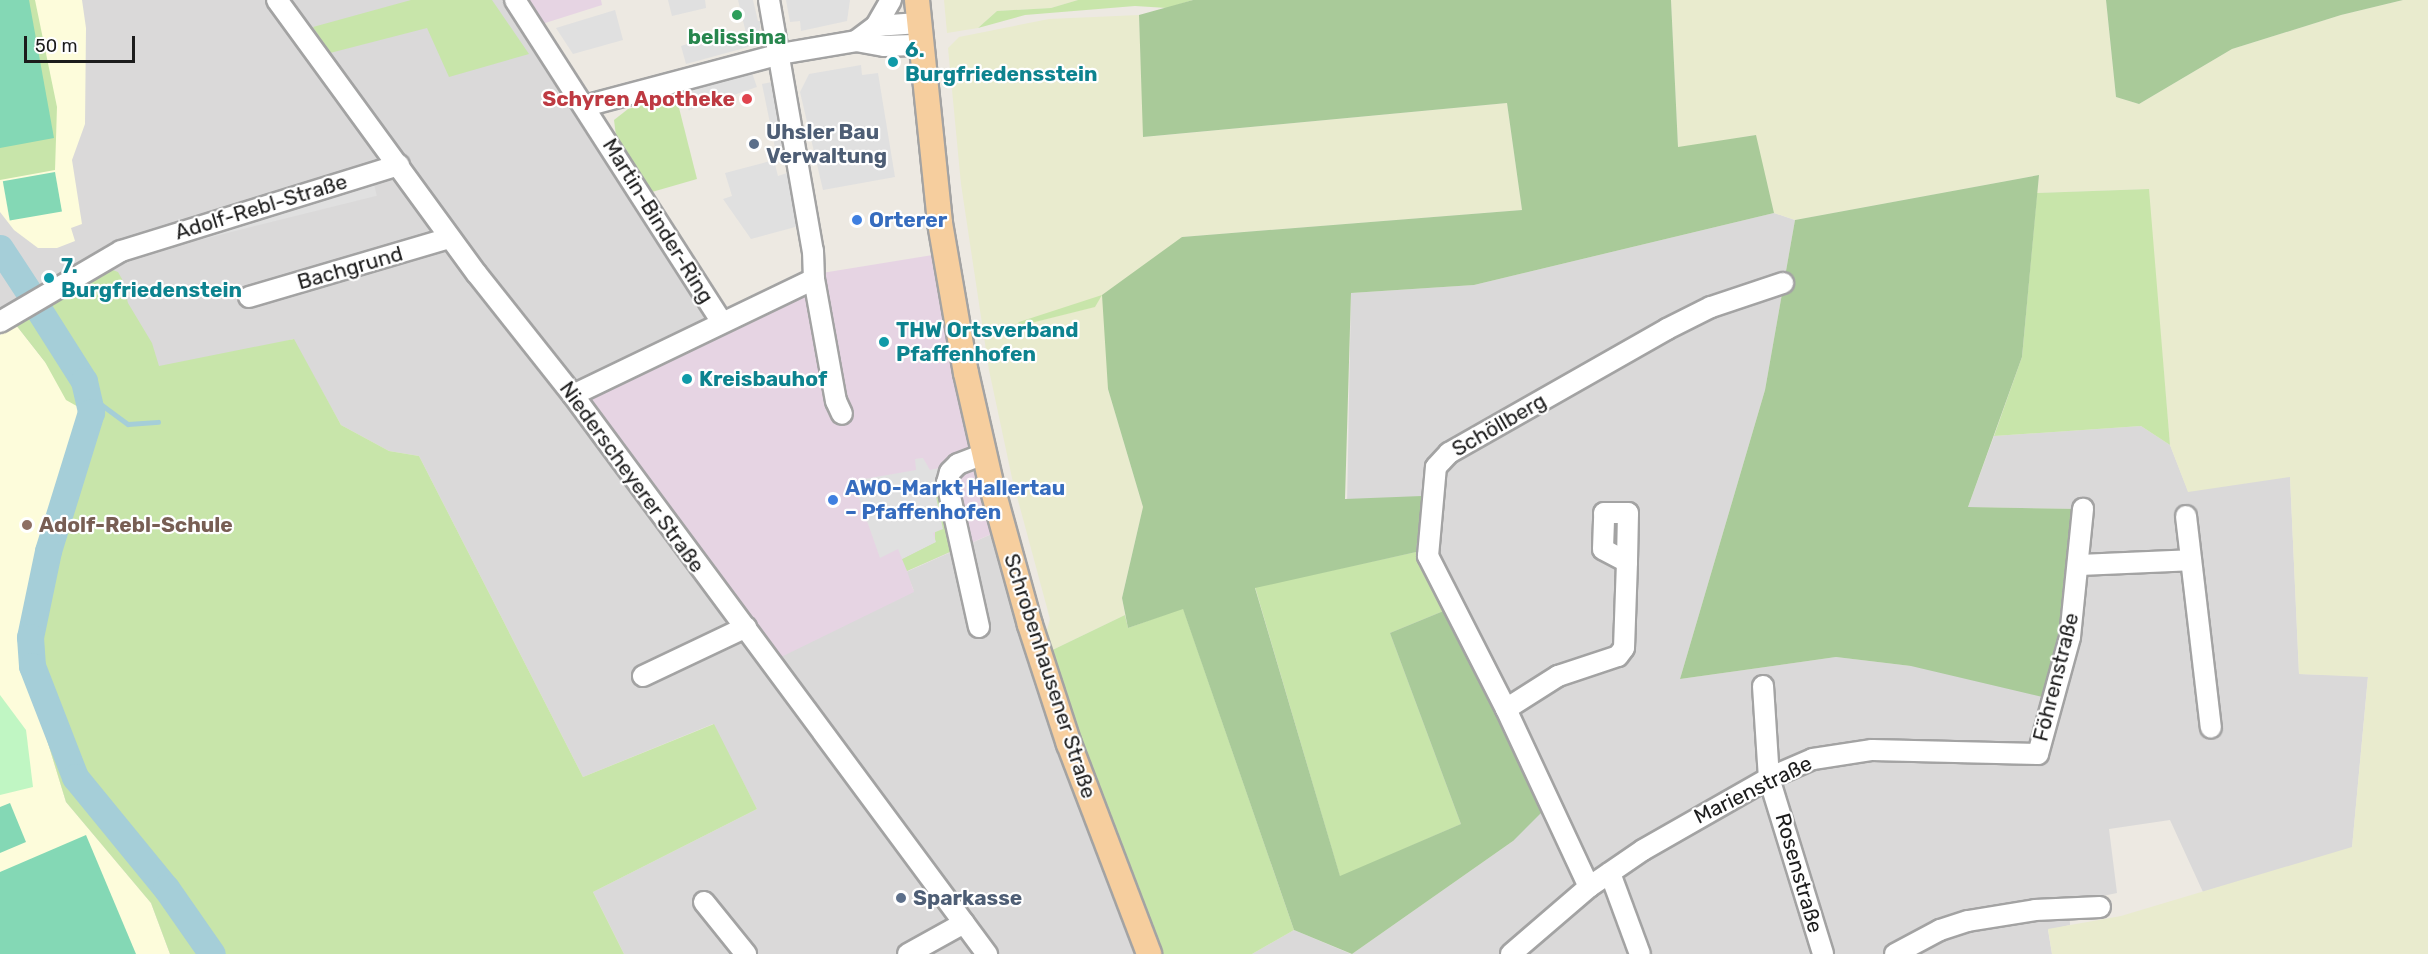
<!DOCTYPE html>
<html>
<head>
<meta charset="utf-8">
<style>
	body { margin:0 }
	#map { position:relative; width:2428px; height:954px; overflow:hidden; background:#ede9e2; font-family:Rubik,sans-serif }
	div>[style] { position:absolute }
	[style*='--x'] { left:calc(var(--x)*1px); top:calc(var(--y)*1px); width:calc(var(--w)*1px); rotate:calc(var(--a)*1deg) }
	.residential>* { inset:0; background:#dad9d9 }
	.industrial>* { inset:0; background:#e6d4e3 }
	.education>* { inset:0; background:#fdfcdb }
	.farmland>* { inset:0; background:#e9ebce }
	.grass>* { inset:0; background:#c8e5aa }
	.forest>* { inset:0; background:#a9ca99 }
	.park>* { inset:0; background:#c0f6c3 }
	.pitch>* { inset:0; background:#84d8b5; transform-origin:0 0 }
	.parking>* { inset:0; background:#e0e0e0; transform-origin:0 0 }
	.stream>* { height:4.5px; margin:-2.25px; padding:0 2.25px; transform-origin:2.25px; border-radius:2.25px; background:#a5ced8 }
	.river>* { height:27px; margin:-13.5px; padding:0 13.5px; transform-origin:13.5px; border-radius:13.5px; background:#a5ced8 }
	.roads { filter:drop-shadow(2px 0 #a3a3a3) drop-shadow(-2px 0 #a3a3a3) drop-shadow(0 2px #a3a3a3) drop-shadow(0 -2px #a3a3a3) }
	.minor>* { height:20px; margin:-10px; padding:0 10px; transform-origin:10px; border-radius:10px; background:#fff }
	.major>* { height:24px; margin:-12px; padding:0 12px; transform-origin:12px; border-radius:12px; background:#f6ce9e }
	.dots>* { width:16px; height:16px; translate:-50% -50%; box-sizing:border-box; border:3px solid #fff; border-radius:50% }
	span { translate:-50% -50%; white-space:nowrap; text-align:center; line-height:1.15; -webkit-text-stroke:4.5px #fff; paint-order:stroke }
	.leisure-label { font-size:21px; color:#27864d; font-weight:700 }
	.culture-label { font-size:21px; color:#0d838f; font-weight:700 }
	.left { translate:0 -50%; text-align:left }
	.health-label { font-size:21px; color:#be3a42; font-weight:700 }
	.right { translate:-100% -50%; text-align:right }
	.service-label { font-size:21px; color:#4e5e75; font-weight:700 }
	.street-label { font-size:21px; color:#1c1c1c }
	.shop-label { font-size:21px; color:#366cbe; font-weight:700 }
	.education-label { font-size:21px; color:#785e54; font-weight:700 }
	.scale { position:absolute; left:24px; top:36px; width:111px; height:27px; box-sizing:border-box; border:3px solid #1c1c1c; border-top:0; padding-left:8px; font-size:18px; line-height:21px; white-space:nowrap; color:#1c1c1c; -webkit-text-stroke:4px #fff; paint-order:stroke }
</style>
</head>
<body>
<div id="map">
	<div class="residential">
		<i style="clip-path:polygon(0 0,518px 0,914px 591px,906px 572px,1003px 529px,1149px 954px,624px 954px,593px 892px,757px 809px,713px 724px,583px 777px,419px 456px,389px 451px,341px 425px,293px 339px,82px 409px,22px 658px,66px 802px,151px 903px,170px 954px,0 954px)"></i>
		<i style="clip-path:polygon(1774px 213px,1795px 220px,1765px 390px,1680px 679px,1836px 657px,1911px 666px,2078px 509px,1968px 507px,1994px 436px,2141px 426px,2170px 445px,2188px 491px,2290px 476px,2299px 674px,2368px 676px,2352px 848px,2203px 892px,2170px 820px,2109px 829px,2117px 893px,2069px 903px,2070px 925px,2048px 930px,2052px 954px,1352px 954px,1513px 841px,1340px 877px,1351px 293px,1474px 285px)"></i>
		<i style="clip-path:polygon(1294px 930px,1351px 954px,1252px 954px)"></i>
	</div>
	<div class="industrial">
		<i style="clip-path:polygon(526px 0,601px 0,602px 5px,542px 24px)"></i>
		<i style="clip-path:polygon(945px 253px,1003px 529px,907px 571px,914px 592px,775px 660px,591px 413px,593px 391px,822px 273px)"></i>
	</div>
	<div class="education">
		<i style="clip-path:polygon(0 0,82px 0,86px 28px,85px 124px,72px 160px,82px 224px,71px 228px,75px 241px,57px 248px,38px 248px,14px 230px,0 212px)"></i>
		<i style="clip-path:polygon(16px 325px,82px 409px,22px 658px,66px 802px,151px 903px,170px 954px,0 954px,0 335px)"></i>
	</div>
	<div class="farmland">
		<i style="clip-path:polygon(944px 0,1078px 0,1051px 8px,997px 11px,978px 28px,947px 33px)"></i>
		<i style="clip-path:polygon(1671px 0,2106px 0,2116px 97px,2139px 104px,2232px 49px,2341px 15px,2403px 0,2428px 0,2428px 954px,2052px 954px,2048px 929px,2121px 916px,2352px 847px,2368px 677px,2299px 674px,2290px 477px,2188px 492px,2170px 445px,2148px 189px,2037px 193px,2039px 175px,1795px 220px,1774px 213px,1755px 135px,1678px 148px)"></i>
		<i style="clip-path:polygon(1139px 15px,1144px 137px,1507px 103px,1522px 210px,1182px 237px,1108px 389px,1143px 507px,1122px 598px,1125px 615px,1040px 656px,1050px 619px,1012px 478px,989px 370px,961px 184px,948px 48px,959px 37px,1049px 19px)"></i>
	</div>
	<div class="grass">
		<i style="clip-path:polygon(0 0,35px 0,57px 107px,55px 170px,0 180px)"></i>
		<i style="clip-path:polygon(411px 0,492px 0,529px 54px,449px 77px,427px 28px,330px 53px,313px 27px)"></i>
		<i style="clip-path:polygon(1078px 0,1193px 0,1167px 8px,1135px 6px,1025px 15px,978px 28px,997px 11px,1051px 8px)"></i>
		<i style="clip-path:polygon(676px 96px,697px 179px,652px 192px,616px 136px,614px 120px,628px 109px)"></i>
		<i style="clip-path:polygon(2149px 189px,2170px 445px,2141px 426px,1994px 436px,2022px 357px,2037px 193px)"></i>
		<i style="clip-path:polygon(105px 267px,118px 272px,122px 279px,128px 303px,152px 343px,159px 366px,294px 339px,341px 425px,389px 451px,419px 456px,583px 777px,714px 724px,757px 809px,593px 892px,624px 954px,170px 954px,151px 903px,66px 802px,22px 658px,82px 409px,66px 400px,45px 362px,16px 325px)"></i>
		<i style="clip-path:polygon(1102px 295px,1095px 307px,1015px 327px,1019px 322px)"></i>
		<i style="clip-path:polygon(941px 477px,959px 548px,907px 571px,902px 559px,935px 542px,935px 492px,925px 494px,926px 487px)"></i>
		<i style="clip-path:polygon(1416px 552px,1446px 610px,1390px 633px,1461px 824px,1340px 877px,1255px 587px)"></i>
		<i style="clip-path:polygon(1183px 608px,1294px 930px,1252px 954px,1149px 954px,1040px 656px,1125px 615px,1128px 628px)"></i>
	</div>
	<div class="forest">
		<i style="clip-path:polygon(1193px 0,1671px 0,1678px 147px,1756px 135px,1774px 213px,1474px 285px,1351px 293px,1345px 499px,1422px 496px,1416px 552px,1255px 588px,1340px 876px,1461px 824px,1390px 633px,1446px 610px,1544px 810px,1513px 841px,1352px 954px,1294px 930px,1183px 609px,1128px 628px,1122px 598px,1143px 507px,1108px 389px,1102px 295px,1182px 237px,1522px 210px,1507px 103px,1143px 137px,1139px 15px)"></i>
		<i style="clip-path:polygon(2106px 0,2403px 0,2341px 15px,2232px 49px,2139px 104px,2116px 97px)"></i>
		<i style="clip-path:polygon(2039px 175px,2022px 357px,1968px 507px,2079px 509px,2076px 561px,2051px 699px,1911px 666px,1836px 657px,1680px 679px,1765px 390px,1795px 220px)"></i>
	</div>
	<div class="park">
		<i style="clip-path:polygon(0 695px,26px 730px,33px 787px,0 795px)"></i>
	</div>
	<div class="pitch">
		<i style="clip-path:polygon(0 0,29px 0,54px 138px,0 148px)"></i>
		<i style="left:55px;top:172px;width:40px;height:53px;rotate:80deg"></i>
		<i style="clip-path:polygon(10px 803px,26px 842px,0 853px,0 807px)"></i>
		<i style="clip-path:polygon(86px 835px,136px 954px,0 954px,0 872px)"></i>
	</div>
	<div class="parking">
		<i style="clip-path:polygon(668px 0,705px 0,706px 8px,672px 16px)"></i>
		<i style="clip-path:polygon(738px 0,753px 0,758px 21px,761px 21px,758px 40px,748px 47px,686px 64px,681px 46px,722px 33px,723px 38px,746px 33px)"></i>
		<i style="clip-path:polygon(786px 0,850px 0,847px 21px,801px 31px,800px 21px,790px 22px)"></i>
		<i style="clip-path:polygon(615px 10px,623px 40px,573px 54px,556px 28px)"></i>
		<i style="clip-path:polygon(861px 65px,862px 75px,878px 73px,895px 177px,823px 190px,800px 92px,809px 74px)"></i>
		<i style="left:751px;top:70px;width:18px;height:72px;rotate:71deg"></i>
		<i style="clip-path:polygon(772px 82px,785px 156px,777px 157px,762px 84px)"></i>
		<i style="clip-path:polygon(774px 160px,778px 176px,787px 173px,799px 226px,751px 239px,723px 199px,732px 196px,725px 173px)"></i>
		<i style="left:374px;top:184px;width:12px;height:187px;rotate:76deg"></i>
		<i style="clip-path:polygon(923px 458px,930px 470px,939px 468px,941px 477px,926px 487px,925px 493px,935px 492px,943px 529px,933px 533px,936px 542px,902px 559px,898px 549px,880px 558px,853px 481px,916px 470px,915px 459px)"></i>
	</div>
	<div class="stream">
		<i style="--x:90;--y:396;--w:47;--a:36.4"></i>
		<i style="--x:128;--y:424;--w:30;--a:-4"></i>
	</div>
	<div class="river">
		<i style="--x:0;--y:248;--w:51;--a:56.9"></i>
		<i style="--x:39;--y:310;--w:84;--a:57.6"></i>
		<i style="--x:84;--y:381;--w:32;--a:77"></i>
		<i style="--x:91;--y:412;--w:145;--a:107.2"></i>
		<i style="--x:48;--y:551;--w:88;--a:101.8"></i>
		<i style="--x:30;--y:637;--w:29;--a:86"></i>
		<i style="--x:32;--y:666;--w:119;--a:68.8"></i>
		<i style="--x:75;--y:777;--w:144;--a:50.7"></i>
		<i style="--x:166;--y:888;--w:80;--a:55.1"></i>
	</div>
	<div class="roads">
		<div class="minor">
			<i style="--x:277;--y:0;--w:339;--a:53.9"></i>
			<i style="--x:477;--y:274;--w:154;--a:51.6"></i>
			<i style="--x:573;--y:395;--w:696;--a:53.48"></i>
			<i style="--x:515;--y:0;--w:383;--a:57.3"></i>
			<i style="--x:769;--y:0;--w:255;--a:80.1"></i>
			<i style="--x:813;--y:251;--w:28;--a:88"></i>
			<i style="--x:814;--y:279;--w:124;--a:79.8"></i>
			<i style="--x:836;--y:401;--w:14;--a:65"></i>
			<i style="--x:876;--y:26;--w:43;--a:-4"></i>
			<i style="--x:856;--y:41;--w:25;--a:-37"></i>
			<i style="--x:876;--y:26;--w:30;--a:-60"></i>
			<i style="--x:585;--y:106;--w:202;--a:-14.9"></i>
			<i style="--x:780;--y:54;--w:77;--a:-9.7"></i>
			<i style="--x:856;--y:41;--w:28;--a:10"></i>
			<i style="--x:884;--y:46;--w:37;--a:-2"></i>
			<i style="--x:249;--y:297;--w:209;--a:-16.4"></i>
			<i style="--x:0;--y:322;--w:140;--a:-30.4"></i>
			<i style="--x:121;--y:251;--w:291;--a:-17.2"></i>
			<i style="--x:573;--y:395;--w:267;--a:-25.7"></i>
			<i style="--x:1604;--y:513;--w:24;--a:0"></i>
			<i style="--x:1628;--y:513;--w:49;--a:91.2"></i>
			<i style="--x:1627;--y:562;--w:27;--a:-152"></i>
			<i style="--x:1603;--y:549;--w:36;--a:-88"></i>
			<i style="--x:2186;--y:516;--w:213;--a:83.3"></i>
			<i style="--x:2078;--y:565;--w:113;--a:-2.5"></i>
			<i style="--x:979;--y:627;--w:148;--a:-102.5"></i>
			<i style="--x:947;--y:483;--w:11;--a:-75"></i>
			<i style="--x:950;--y:472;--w:11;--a:-45"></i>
			<i style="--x:958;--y:464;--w:28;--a:-21"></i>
			<i style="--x:643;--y:676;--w:114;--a:-25.4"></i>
			<i style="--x:1763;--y:686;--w:92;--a:86.3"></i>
			<i style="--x:1769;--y:778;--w:184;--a:72.9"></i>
			<i style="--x:1506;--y:709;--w:62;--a:-32.4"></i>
			<i style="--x:1558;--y:676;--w:63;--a:-18.4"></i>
			<i style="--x:1618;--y:656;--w:10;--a:-53"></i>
			<i style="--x:1624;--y:648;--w:86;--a:-88"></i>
			<i style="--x:1610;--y:873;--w:86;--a:69.7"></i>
			<i style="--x:1589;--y:887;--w:196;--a:-115"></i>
			<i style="--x:1506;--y:709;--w:172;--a:-117"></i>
			<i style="--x:1428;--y:556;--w:89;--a:-84.9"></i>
			<i style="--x:1436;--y:467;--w:19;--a:-47"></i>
			<i style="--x:1449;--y:453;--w:251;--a:-29.6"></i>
			<i style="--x:1667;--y:329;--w:49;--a:-26.6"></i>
			<i style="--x:1711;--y:307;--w:76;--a:-18.4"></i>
			<i style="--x:704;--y:902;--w:67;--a:51.1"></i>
			<i style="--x:908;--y:954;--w:64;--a:-29"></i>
			<i style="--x:1511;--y:954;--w:103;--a:-40.7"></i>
			<i style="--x:1589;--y:887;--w:65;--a:-34.4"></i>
			<i style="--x:1643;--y:850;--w:145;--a:-29.7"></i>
			<i style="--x:1769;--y:778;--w:48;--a:-23.4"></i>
			<i style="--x:1813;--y:759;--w:60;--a:-8.7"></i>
			<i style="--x:1872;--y:750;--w:166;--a:1.4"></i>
			<i style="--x:2038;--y:754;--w:121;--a:-74.7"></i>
			<i style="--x:2070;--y:637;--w:129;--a:-84.2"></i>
			<i style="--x:1895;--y:954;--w:51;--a:-28.1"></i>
			<i style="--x:1940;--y:930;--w:29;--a:-18"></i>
			<i style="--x:1968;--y:921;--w:68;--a:-9.3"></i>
			<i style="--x:2035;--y:910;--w:65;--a:-2.6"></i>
		</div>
		<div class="major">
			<i style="--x:917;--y:0;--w:224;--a:84.1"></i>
			<i style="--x:940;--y:223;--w:152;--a:80.2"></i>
			<i style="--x:966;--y:373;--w:117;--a:77.2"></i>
			<i style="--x:992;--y:487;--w:143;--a:74.6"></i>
			<i style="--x:1030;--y:625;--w:125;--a:71.9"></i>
			<i style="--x:1069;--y:744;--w:225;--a:69.1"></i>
		</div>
	</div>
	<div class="dots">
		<i style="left:737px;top:15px;background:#2e9e5b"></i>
		<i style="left:893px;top:62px;background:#0f9aa8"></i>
		<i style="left:747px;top:99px;background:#e0444e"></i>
		<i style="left:754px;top:144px;background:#5c6f8a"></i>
		<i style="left:857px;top:220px;background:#3f7fe0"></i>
		<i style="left:49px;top:278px;background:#0f9aa8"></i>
		<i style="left:884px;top:342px;background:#0f9aa8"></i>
		<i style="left:687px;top:379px;background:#0f9aa8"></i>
		<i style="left:833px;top:500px;background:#3f7fe0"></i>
		<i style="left:27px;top:525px;background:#8d6e63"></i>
		<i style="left:901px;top:898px;background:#5c6f8a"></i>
	</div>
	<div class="leisure-label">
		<span style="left:737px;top:37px">belissima</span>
	</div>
	<div class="culture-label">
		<span class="left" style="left:905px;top:62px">6.<br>Burgfriedensstein</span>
		<span class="left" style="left:61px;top:278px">7.<br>Burgfriedenstein</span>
		<span class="left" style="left:896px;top:342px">THW Ortsverband<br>Pfaffenhofen</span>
		<span class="left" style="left:699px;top:379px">Kreisbauhof</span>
	</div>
	<div class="health-label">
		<span class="right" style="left:735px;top:99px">Schyren Apotheke</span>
	</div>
	<div class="service-label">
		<span class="left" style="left:766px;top:144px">Uhsler Bau<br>Verwaltung</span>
		<span class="left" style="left:913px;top:898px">Sparkasse</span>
	</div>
	<div class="street-label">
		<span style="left:261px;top:207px;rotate:-17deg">Adolf-Rebl-Straße</span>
		<span style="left:658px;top:221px;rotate:58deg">Martin-Binder-Ring</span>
		<span style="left:350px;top:268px;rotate:-16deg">Bachgrund</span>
		<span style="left:1499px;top:425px;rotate:-30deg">Schöllberg</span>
		<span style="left:632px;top:477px;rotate:54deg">Niederscheyerer Straße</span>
		<span style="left:1050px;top:676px;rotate:72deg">Schrobenhausener Straße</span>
		<span style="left:2056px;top:677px;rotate:-76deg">Föhrenstraße</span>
		<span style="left:1753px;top:790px;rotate:-26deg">Marienstraße</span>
		<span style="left:1799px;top:873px;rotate:74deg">Rosenstraße</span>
	</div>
	<div class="shop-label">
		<span class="left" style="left:869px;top:220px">Orterer</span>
		<span class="left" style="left:845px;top:500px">AWO-Markt Hallertau<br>– Pfaffenhofen</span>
	</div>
	<div class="education-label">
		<span class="left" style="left:39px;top:525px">Adolf-Rebl-Schule</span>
	</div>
	<div class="scale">50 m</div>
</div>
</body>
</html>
